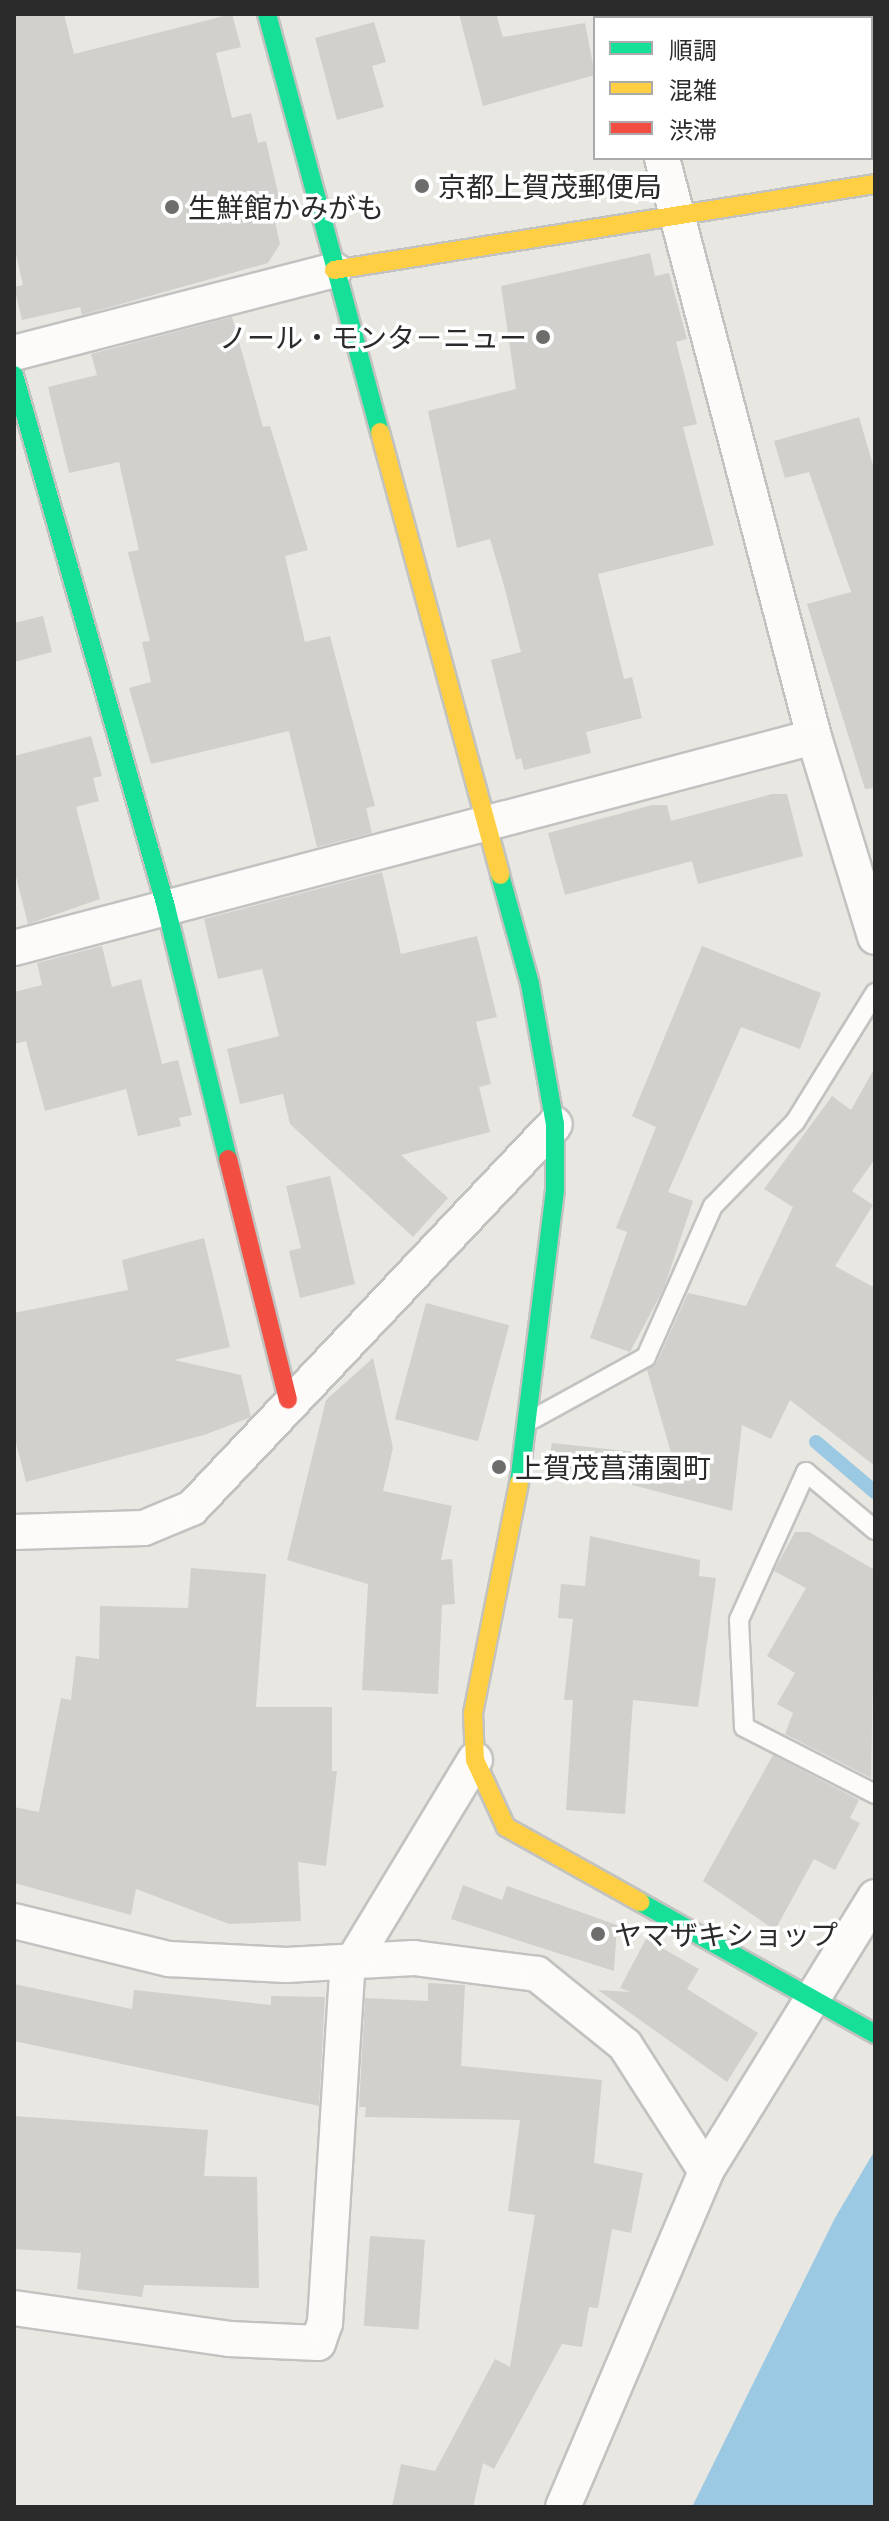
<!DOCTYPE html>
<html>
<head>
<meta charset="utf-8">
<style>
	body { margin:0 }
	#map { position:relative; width:889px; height:2521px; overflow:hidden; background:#e8e7e1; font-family:Barlow,"Noto Sans JP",sans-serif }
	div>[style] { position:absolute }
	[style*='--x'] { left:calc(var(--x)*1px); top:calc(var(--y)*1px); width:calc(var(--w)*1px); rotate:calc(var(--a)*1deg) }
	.water>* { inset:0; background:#9bc8e3 }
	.stream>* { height:14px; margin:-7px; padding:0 7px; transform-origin:7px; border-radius:7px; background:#9bc8e3 }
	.building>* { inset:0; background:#d1d0cc; transform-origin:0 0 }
	.roads { filter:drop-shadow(2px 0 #c2c2c1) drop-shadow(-2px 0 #c2c2c1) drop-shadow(0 2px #c2c2c1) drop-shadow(0 -2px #c2c2c1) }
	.lane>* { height:18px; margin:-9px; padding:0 9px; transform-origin:9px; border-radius:9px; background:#fcfbfa }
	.street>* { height:34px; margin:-17px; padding:0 17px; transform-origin:17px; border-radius:17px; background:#fcfbfa }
	.fast>* { height:18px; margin:-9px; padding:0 9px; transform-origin:9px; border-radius:9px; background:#16e098 }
	.slow>* { height:18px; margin:-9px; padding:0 9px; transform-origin:9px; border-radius:9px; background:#ffcf43 }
	.jam>* { height:18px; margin:-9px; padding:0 9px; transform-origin:9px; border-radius:9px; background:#f24e42 }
	.dots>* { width:22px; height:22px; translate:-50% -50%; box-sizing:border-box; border:4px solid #fff; border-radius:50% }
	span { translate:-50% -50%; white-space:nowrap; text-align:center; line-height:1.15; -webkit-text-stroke:7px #fff; paint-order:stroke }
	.poi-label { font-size:28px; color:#2b2b2b }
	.left { translate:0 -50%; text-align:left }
	.right { translate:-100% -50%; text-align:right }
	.frame { position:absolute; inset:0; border:16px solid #2b2b2b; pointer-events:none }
	.legend { position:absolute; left:593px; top:16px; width:280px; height:144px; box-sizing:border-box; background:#fff; border:2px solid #aaa; margin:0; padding:10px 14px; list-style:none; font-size:24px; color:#2b2b2b }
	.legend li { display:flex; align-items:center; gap:16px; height:40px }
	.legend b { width:40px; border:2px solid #aaa }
</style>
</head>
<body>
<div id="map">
	<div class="water">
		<i style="clip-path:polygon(875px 2150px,875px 2507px,692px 2507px,835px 2218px)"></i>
	</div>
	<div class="stream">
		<i style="--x:816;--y:1442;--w:77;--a:40.3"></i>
	</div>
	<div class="building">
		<i style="clip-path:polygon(14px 14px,64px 14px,74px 54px,232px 14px,241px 47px,216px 53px,232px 118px,251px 113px,258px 143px,266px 141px,281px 206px,272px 209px,280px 244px,268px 263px,82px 315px,80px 307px,22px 320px,14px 287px,23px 285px,14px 247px)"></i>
		<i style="clip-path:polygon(459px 14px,496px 14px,503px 37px,585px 23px,595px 75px,483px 106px)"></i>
		<i style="clip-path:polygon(374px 22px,386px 62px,372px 66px,384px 107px,337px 120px,315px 38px)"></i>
		<i style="clip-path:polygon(650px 253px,655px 276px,669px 273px,687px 339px,676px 342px,697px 424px,683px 427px,714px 545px,598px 574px,624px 679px,632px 677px,642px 718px,586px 732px,591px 753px,524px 770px,521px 758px,516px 760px,491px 660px,521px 652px,503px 582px,490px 539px,457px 548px,428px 411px,516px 389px,501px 286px)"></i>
		<i style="clip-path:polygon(232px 317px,263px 427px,270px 426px,308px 550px,285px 556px,305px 642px,330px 636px,375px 806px,366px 808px,372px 833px,317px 847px,289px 731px,151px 764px,129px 688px,151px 682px,142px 642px,150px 641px,128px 552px,139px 550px,119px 462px,69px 473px,48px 387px,97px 375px,91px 354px)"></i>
		<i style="clip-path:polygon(859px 417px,875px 472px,875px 788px,865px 789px,807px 604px,851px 592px,809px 472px,785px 478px,774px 441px)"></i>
		<i style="clip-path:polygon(43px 616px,52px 652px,14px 662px,14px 623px)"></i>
		<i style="clip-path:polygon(91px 736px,102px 776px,93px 778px,99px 801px,76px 807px,100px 899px,28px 924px,14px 869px,14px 756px)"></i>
		<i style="clip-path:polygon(772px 794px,787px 794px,803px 856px,698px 884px,692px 861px,565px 895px,548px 833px,652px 805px,667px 805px,671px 821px)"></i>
		<i style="clip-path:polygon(382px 872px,401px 954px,477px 936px,497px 1017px,476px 1022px,491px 1084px,479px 1087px,490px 1132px,401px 1155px,448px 1198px,413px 1237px,290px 1124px,283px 1094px,240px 1104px,227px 1049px,279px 1036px,262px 969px,218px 979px,204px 919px)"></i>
		<i style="clip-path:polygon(102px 946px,112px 987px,141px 979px,162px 1064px,178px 1060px,192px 1115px,179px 1118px,181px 1126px,138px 1136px,126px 1089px,45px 1111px,26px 1041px,14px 1044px,14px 992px,42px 985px,37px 963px)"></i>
		<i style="clip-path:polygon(702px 946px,821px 993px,800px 1049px,741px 1027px,668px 1192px,693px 1201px,664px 1288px,630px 1352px,590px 1338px,627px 1232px,616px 1228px,656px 1127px,632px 1116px)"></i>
		<i style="clip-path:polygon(875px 1067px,875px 1159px,852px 1191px,873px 1205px,835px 1266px,875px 1288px,875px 1466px,790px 1400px,771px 1439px,742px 1425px,732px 1511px,548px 1463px,552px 1443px,672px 1456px,647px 1370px,657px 1362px,688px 1293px,746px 1306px,793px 1207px,764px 1189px,832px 1096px,851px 1110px)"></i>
		<i style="clip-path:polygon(330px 1176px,355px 1284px,300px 1298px,289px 1251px,301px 1248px,286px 1186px)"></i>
		<i style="clip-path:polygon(204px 1238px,230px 1347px,174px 1360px,241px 1375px,251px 1417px,204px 1435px,26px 1482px,14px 1435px,14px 1313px,128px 1290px,122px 1260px)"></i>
		<i style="left:426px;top:1303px;width:86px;height:120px;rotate:15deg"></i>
		<i style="clip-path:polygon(373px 1358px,393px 1448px,383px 1491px,452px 1506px,441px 1560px,452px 1559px,455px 1604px,442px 1605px,438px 1694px,362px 1690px,368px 1584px,287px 1560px,326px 1400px)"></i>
		<i style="clip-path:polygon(795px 1532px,809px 1532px,875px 1570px,871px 1778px,785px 1734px,793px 1713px,777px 1704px,795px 1673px,767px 1656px,806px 1588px,774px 1571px)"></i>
		<i style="clip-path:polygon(590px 1536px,700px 1560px,699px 1576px,716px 1578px,698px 1707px,633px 1700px,625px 1814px,566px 1810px,573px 1700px,564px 1700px,573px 1619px,558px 1618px,561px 1584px,585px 1586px)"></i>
		<i style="clip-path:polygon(191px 1568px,266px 1574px,256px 1707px,332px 1707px,332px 1771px,337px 1771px,326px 1866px,298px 1862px,301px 1921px,229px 1924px,136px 1889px,131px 1915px,14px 1883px,14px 1807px,39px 1812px,61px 1698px,71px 1700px,76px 1656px,99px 1659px,100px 1606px,188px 1608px)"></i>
		<i style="clip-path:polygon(773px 1755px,859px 1800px,850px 1818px,860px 1823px,835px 1870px,814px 1859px,775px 1930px,703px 1881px)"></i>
		<i style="clip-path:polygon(463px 1885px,502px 1900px,507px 1886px,617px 1925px,614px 1971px,451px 1919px)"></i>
		<i style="clip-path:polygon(646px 1939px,699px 1969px,687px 1989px,758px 2033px,727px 2082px,598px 1990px,631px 1992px,620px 1988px)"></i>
		<i style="clip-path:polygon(428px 1983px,465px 1985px,461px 2066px,602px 2080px,594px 2163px,643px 2173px,631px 2233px,612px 2229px,598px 2308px,589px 2307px,582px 2347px,562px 2344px,494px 2469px,483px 2463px,473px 2507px,392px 2507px,401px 2464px,435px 2471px,495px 2359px,510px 2367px,535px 2215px,508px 2211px,520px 2120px,365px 2117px,366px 2107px,359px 2107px,365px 1998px,428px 2001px)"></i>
		<i style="clip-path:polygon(14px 1984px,132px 2009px,134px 1990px,271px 2005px,271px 1996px,325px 1997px,319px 2106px,14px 2041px)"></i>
		<i style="clip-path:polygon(14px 2116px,208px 2130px,204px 2176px,257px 2177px,259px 2288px,144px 2285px,142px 2297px,77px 2289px,81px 2253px,14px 2249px)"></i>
		<i style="left:370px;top:2236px;width:55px;height:90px;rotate:4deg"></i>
	</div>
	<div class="roads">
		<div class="lane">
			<i style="--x:533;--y:1419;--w:129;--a:-28.8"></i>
			<i style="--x:646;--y:1357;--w:165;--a:-66.1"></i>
			<i style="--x:713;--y:1206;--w:117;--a:-45.7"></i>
			<i style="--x:795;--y:1122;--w:152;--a:-58.2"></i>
			<i style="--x:875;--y:1530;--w:90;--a:-140"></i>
			<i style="--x:806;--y:1472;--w:162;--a:114.4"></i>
			<i style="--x:739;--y:1620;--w:107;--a:87.3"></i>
			<i style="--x:744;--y:1727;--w:147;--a:27.1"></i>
		</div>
		<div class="street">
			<i style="--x:620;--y:14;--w:4;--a:76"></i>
			<i style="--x:662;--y:158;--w:599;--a:75.29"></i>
			<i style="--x:814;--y:737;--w:209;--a:73"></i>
			<i style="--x:14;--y:353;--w:331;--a:-14.5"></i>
			<i style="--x:14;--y:948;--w:827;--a:-14.78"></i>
			<i style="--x:14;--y:1532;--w:130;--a:-1.8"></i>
			<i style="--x:144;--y:1528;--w:52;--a:-22.6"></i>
			<i style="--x:192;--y:1508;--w:528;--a:-46.61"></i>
			<i style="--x:14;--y:1921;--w:160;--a:13.8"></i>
			<i style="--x:169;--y:1959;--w:117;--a:2.9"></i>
			<i style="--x:286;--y:1965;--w:128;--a:-3.1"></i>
			<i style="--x:414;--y:1958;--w:124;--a:7.4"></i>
			<i style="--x:537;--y:1974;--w:113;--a:38.9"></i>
			<i style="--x:625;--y:2045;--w:150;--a:57.3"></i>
			<i style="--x:14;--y:2308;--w:217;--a:8.2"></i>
			<i style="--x:229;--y:2339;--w:89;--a:2.6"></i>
			<i style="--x:318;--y:2343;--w:21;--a:-71"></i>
			<i style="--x:325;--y:2323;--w:353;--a:-86.4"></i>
			<i style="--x:347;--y:1971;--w:247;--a:-58.8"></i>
			<i style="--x:563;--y:2507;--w:365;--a:-66.9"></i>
			<i style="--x:706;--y:2171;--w:322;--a:-58.3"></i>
		</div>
		<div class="fast">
			<i style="--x:267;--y:14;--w:433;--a:74.9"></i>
			<i style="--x:14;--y:375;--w:553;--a:74.05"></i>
			<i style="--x:166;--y:907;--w:260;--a:76.2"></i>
			<i style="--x:500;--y:875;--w:113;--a:74.6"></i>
			<i style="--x:530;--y:984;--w:142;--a:79.9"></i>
			<i style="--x:555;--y:1124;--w:66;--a:90"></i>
			<i style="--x:555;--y:1190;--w:295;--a:97"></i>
			<i style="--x:640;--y:1902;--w:270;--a:29.3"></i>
		</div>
		<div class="slow">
			<i style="--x:334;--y:270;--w:548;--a:-9.03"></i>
			<i style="--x:380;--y:432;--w:459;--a:74.8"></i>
			<i style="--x:519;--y:1483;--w:235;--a:101.3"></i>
			<i style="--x:473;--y:1713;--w:47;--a:87.6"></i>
			<i style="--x:475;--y:1760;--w:74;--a:65.2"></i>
			<i style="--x:506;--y:1827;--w:154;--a:29.2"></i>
		</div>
		<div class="jam">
			<i style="--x:228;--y:1159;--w:248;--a:76"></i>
		</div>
	</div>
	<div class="dots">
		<i style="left:422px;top:186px;background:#6d6d6b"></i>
		<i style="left:172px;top:207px;background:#6d6d6b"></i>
		<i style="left:543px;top:337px;background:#6d6d6b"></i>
		<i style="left:499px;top:1467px;background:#6d6d6b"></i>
		<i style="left:598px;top:1934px;background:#6d6d6b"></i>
	</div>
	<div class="poi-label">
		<span class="left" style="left:438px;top:186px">京都上賀茂郵便局</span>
		<span class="left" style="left:188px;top:207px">生鮮館かみがも</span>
		<span class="right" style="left:527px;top:337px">ノール・モンタ－ニュー</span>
		<span class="left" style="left:515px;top:1467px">上賀茂菖蒲園町</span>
		<span class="left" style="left:614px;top:1934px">ヤマザキショップ</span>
	</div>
	<div class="frame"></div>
	<ul class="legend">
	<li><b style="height:10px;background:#16e098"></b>順調</li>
	<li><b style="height:10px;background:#ffcf43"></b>混雑</li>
	<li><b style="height:10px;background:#f24e42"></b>渋滞</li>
	</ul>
</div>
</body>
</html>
